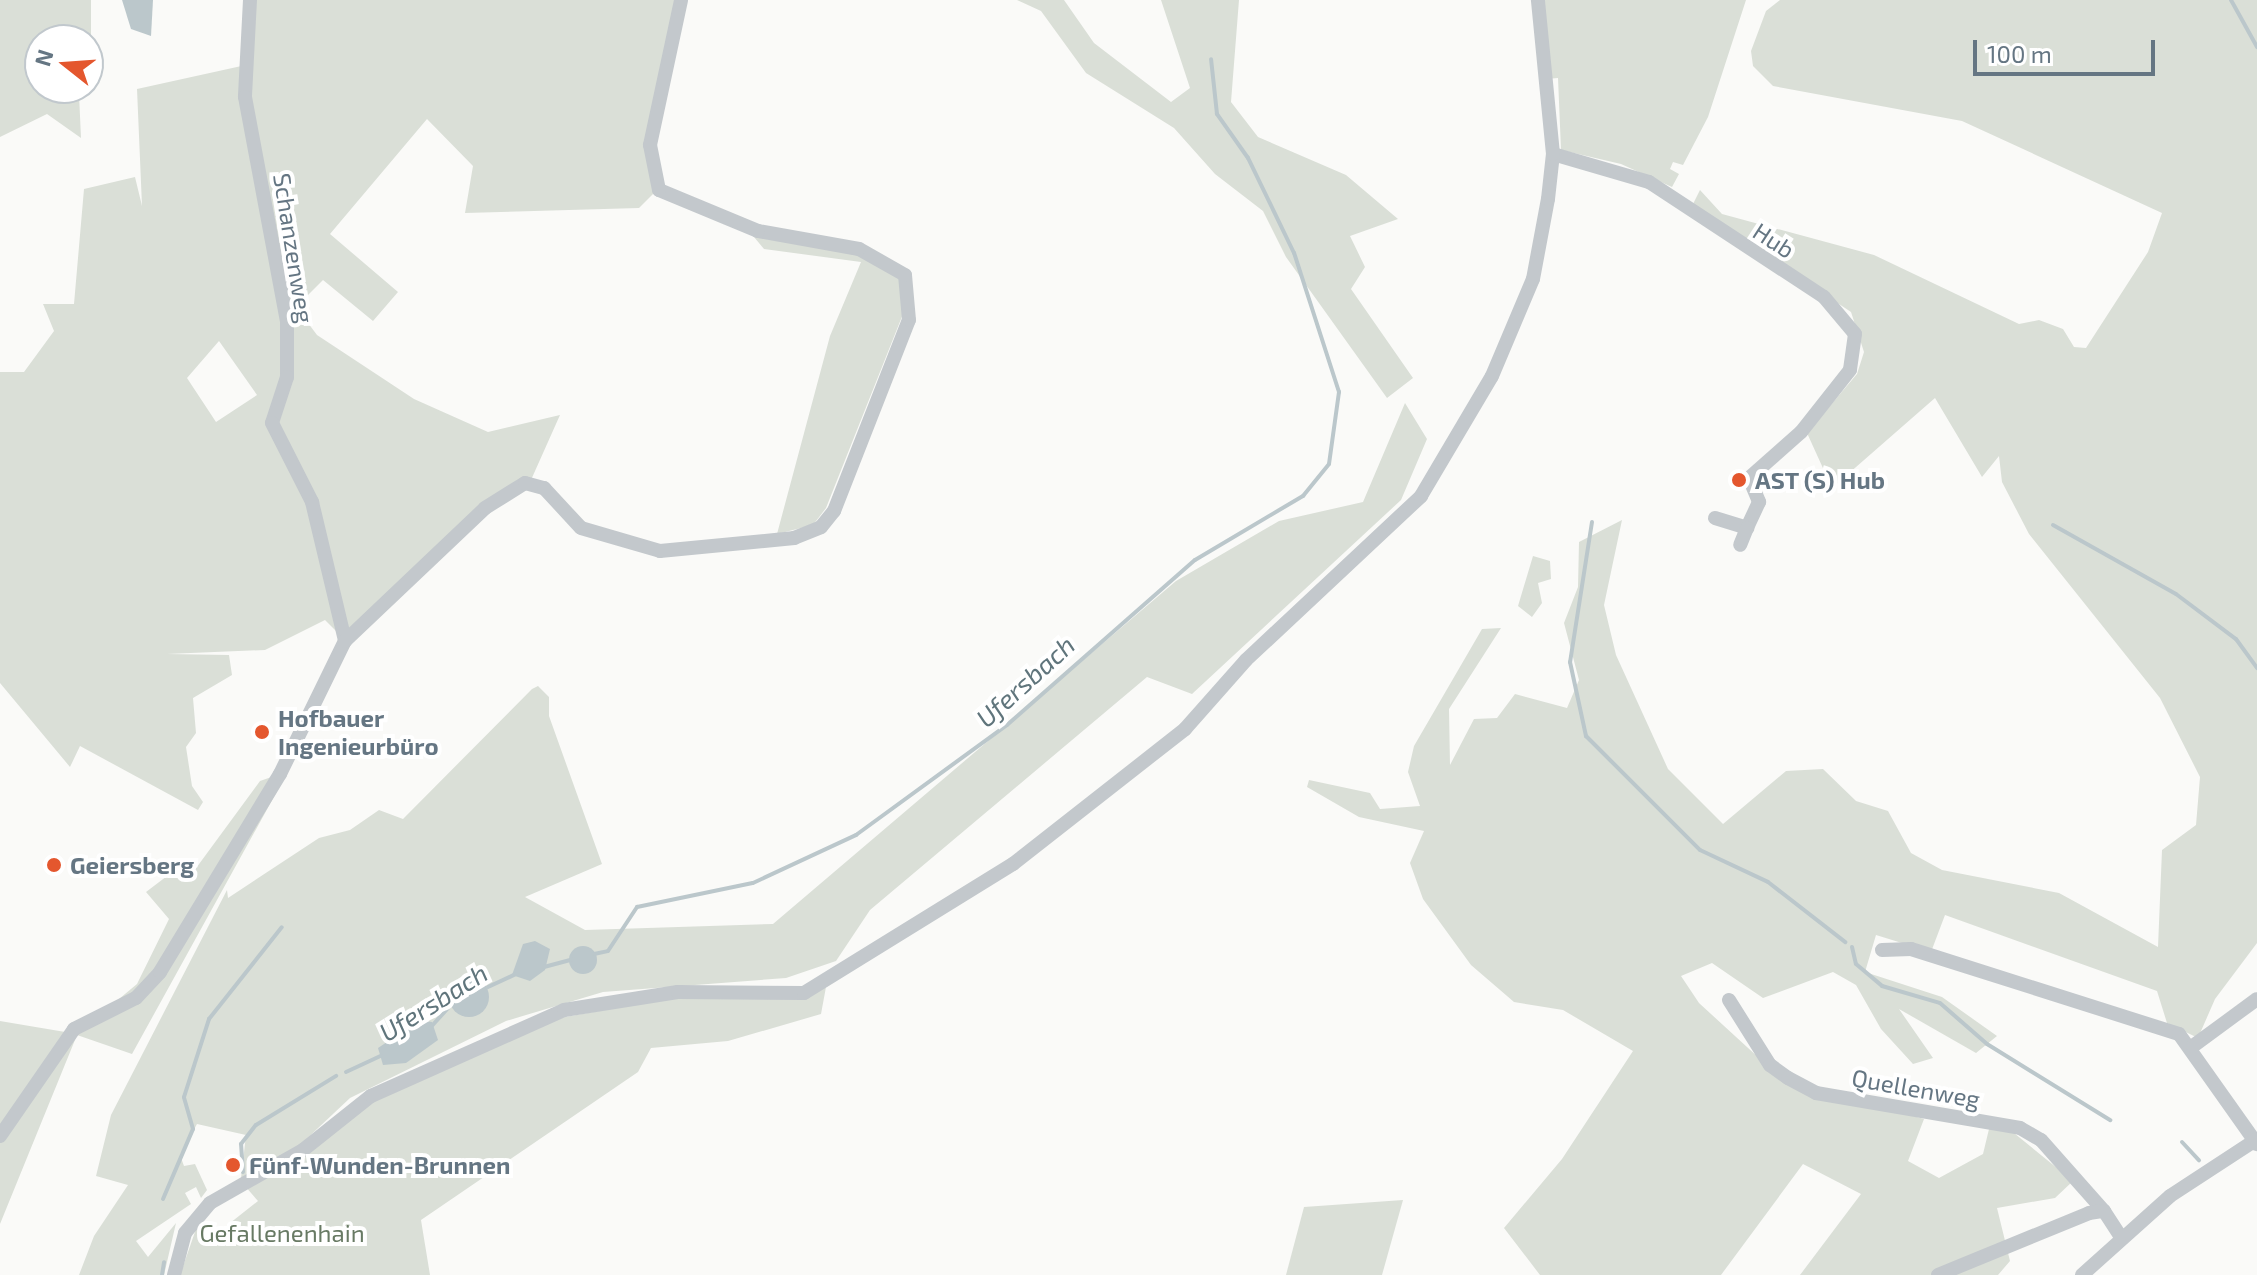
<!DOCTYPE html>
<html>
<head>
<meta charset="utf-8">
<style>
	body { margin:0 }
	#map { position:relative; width:2257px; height:1275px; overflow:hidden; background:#fafaf8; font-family:"Exo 2",sans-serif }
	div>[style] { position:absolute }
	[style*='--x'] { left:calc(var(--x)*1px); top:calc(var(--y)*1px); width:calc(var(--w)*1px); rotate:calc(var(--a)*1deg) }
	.green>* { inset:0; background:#dadfd7 }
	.water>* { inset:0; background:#bbc7cb }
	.round { border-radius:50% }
	.stream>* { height:4px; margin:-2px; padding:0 2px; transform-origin:2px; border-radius:2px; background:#bbc7cb }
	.street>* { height:14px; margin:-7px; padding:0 7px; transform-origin:7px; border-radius:7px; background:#c3c8cc }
	.dots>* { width:22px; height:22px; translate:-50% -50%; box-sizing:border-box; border:4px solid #fff; border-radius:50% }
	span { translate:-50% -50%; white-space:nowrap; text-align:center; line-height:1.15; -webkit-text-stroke:8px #fff; paint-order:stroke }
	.street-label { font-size:24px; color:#657683 }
	.poi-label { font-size:24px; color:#657683; font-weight:700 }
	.left { translate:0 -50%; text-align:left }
	.park-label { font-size:24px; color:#687a64 }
	.water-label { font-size:26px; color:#60757c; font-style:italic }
	.north { position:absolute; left:24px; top:24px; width:80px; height:80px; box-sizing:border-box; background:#fff; border:2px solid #c1c8cd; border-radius:50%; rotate:287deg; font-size:22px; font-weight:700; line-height:32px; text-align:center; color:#657683 }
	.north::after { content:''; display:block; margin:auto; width:28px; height:36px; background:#e4572e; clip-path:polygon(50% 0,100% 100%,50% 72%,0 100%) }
	.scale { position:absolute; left:1973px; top:40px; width:182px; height:36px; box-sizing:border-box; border:4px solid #657683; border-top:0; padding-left:10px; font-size:24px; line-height:28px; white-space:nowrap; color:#657683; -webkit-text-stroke:6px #fff; paint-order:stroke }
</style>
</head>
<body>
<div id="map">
	<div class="green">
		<i style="clip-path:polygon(evenodd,0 0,91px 0,91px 92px,79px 94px,81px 138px,47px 114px,0 137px,0 0,40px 40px,88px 40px,88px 88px,40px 88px,40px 40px)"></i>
		<i style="clip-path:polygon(evenodd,252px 0,682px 0,649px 146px,658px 189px,639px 208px,465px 213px,473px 166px,427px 119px,330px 234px,398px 292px,373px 321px,323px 280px,296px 307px,317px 335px,414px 399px,488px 432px,560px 415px,531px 480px,485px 508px,346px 641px,325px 620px,265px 650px,167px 654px,229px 655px,232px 675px,193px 698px,196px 733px,186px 747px,192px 786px,203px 802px,198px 810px,80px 746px,70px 767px,0 683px,0 372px,24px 372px,54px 331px,43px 304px,74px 304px,84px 189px,135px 177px,142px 206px,137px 89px,246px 65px,256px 18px,252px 0,219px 341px,257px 395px,216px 422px,187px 378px,219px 341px)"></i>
		<i style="clip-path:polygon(1017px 0,1064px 0,1094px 43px,1171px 102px,1190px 88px,1161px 0,1239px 0,1231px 102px,1258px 137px,1346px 175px,1398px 219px,1350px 236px,1365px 267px,1351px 289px,1413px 378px,1387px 398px,1286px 257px,1263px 211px,1215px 174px,1174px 128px,1086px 73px,1041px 11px)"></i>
		<i style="clip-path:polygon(1538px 0,1746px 0,1708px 117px,1683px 165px,1673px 162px,1670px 169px,1679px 174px,1672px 187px,1621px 164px,1561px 150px,1558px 78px,1546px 79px)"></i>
		<i style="clip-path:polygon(1780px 0,2257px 0,2257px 943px,2215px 999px,2198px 1038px,2167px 1023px,2157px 991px,1945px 915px,1931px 952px,1876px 935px,1865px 972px,1942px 997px,1997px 1036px,1976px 1053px,1899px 1009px,1933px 1058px,1913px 1064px,1881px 1029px,1856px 985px,1833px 972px,1763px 998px,1712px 963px,1681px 976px,1699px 1003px,1783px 1080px,1924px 1119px,1908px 1161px,1939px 1178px,1983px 1154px,1989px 1129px,2009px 1129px,2073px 1181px,2055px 1198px,1997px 1208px,2010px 1261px,1998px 1275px,1800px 1275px,1861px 1194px,1803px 1164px,1721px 1275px,1540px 1275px,1504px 1228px,1562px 1159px,1633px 1051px,1563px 1010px,1514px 1002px,1471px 965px,1423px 899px,1410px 863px,1424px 831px,1359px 817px,1307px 787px,1309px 780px,1370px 793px,1380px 809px,1420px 806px,1408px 772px,1414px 746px,1482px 629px,1501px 628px,1449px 709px,1450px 765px,1474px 719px,1497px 718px,1515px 694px,1567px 708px,1579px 680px,1564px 623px,1578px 587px,1579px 542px,1622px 520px,1604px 605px,1616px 655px,1668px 769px,1723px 824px,1786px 771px,1823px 769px,1856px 801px,1888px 811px,1911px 853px,1942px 870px,2059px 893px,2158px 947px,2162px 850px,2196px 825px,2200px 777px,2160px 698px,2029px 534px,2002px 482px,1999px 456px,1982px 477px,1935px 398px,1832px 488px,1807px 433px,1857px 374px,1864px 352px,1851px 312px,1692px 206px,1700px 190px,1722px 214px,1874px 255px,2019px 324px,2039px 320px,2063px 329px,2074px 347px,2086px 348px,2148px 252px,2162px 213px,1962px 121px,1773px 86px,1753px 66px,1751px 51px,1766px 11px)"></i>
		<i style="clip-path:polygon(754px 237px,857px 253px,900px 276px,903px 314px,826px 508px,813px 525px,777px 534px,830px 336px,861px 262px,764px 249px)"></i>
		<i style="clip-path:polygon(1405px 403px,1427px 439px,1401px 500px,1192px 694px,1147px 677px,870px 910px,836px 961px,786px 978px,603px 992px,506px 1021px,350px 1098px,299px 1146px,241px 1178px,246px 1135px,197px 1124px,180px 1155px,184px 1166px,195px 1164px,207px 1190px,201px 1198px,196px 1187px,185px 1193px,191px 1204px,136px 1241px,148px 1257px,176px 1223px,164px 1275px,79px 1275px,94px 1236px,128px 1185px,96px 1176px,111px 1115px,227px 890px,228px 898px,319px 838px,350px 830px,379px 810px,403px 819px,532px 689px,538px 686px,549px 697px,549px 716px,602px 864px,525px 897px,585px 930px,773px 924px,1176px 581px,1279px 521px,1363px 502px)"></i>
		<i style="clip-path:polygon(1533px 556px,1550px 561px,1551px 579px,1538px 583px,1542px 603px,1532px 617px,1518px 606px)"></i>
		<i style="clip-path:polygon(280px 774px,281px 784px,132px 1054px,77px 1035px,0 1224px,0 1021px,77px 1034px,137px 984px,169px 919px,146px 892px,171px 873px,191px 875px,260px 781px)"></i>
		<i style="clip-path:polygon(826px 987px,821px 1014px,728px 1041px,651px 1048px,638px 1072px,421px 1220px,430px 1275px,180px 1275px,196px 1229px,225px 1227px,258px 1201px,245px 1186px,293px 1164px,361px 1107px,548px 1020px,667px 999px,798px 997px)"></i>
		<i style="clip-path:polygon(1403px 1200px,1382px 1275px,1286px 1275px,1304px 1207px)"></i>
	</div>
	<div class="water">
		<i style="clip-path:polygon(122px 0,153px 0,151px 36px,131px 29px)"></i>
		<i style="clip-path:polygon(535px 941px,550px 949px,545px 970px,530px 981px,512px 975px,523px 944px)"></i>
		<i class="round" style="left:569px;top:946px;width:28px;height:28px"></i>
		<i class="round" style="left:449px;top:977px;width:40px;height:40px"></i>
		<i style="clip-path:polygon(420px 1020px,432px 1022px,438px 1040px,406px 1063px,383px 1065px,378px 1048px)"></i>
	</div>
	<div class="stream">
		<i style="--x:2231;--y:0;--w:54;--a:61"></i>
		<i style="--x:1592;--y:522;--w:142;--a:98.9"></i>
		<i style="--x:1570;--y:662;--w:76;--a:77.8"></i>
		<i style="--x:1586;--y:736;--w:161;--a:45"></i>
		<i style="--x:1700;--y:850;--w:75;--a:25.2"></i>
		<i style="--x:1768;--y:882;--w:98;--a:37.9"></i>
		<i style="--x:2053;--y:525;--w:141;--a:29.3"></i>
		<i style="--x:2176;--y:594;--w:75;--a:36.9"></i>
		<i style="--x:2236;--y:639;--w:36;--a:54"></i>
		<i style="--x:1852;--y:947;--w:17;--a:77"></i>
		<i style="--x:1856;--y:964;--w:34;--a:40"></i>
		<i style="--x:1882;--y:986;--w:60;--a:16.3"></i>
		<i style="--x:1940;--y:1003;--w:62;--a:41.1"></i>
		<i style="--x:1987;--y:1044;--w:145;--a:31.7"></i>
		<i style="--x:594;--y:954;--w:14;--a:-12"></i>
		<i style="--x:608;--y:951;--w:53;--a:-56.6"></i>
		<i style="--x:637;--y:907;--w:118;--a:-11.7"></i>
		<i style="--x:753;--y:883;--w:114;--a:-25"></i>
		<i style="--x:856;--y:835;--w:187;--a:-36.1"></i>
		<i style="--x:1007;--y:725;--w:250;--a:-41.3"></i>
		<i style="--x:1195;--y:560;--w:126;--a:-30.7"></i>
		<i style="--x:1303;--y:496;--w:41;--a:-50.9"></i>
		<i style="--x:1329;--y:464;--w:73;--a:-82.1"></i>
		<i style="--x:1339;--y:392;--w:146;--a:-107.9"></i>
		<i style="--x:1294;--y:253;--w:106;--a:-115.8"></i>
		<i style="--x:1248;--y:158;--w:54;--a:-125.2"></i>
		<i style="--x:1217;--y:114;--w:55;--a:-96.2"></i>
		<i style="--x:544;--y:967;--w:31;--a:-15"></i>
		<i style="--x:488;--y:987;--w:31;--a:-25"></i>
		<i style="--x:430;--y:1028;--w:27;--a:-48"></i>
		<i style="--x:346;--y:1072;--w:38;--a:-25"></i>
		<i style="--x:2182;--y:1142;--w:25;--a:47"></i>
		<i style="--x:243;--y:1172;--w:28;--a:-94"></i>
		<i style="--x:241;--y:1144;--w:24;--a:-52"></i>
		<i style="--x:256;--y:1125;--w:94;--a:-31.5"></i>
		<i style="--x:163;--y:1199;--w:76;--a:-66.8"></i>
		<i style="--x:193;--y:1129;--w:33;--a:-106"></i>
		<i style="--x:184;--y:1097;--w:82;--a:-72.2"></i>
		<i style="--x:209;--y:1019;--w:117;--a:-51.6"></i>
		<i style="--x:162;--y:1275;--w:13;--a:-81"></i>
	</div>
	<div class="street">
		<i style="--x:250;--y:0;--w:97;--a:93"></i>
		<i style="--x:245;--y:97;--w:229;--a:79.4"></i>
		<i style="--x:287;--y:322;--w:55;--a:90"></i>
		<i style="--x:287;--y:377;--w:48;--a:108.1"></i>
		<i style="--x:272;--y:423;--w:89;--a:63.1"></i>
		<i style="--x:312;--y:502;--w:143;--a:76.6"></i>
		<i style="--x:1553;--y:154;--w:100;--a:16.3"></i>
		<i style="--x:1649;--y:182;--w:209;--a:33.3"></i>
		<i style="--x:1824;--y:297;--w:48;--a:50"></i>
		<i style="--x:1855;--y:334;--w:36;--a:98"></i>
		<i style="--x:1850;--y:370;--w:79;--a:128.3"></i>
		<i style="--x:1801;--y:432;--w:69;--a:138.5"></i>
		<i style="--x:1749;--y:478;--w:26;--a:67"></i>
		<i style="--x:1759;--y:502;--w:29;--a:115"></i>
		<i style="--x:1715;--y:518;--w:34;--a:17"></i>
		<i style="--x:1747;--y:528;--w:18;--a:112"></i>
		<i style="--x:1882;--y:950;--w:29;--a:-2"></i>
		<i style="--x:1911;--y:949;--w:281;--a:17.6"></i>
		<i style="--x:2179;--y:1034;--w:135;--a:54.7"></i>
		<i style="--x:1729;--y:1000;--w:77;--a:57.8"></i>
		<i style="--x:1770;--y:1065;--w:22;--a:36"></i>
		<i style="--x:1788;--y:1078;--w:32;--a:28"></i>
		<i style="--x:1816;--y:1093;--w:207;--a:9.7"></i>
		<i style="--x:2020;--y:1128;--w:24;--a:30"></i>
		<i style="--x:2041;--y:1140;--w:95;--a:48.4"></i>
		<i style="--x:2193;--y:1046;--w:79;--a:-36.3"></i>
		<i style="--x:0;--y:1136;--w:130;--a:-55.3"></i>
		<i style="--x:74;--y:1029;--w:69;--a:-26.6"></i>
		<i style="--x:136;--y:998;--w:35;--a:-47"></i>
		<i style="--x:160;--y:972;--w:232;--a:-58.8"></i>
		<i style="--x:280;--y:774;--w:148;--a:-64"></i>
		<i style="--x:345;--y:641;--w:193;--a:-43.5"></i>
		<i style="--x:485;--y:508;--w:47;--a:-32"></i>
		<i style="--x:525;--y:483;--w:20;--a:15"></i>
		<i style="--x:544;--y:488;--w:54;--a:47.2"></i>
		<i style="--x:581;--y:528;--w:82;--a:16.2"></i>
		<i style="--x:660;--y:551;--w:135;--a:-5.5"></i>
		<i style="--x:794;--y:538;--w:29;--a:-22"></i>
		<i style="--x:821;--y:527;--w:21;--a:-51"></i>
		<i style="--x:834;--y:511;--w:205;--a:-68.6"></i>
		<i style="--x:909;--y:320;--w:45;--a:-95.1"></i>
		<i style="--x:905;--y:275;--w:53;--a:-150.5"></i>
		<i style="--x:859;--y:249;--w:103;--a:-169.9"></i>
		<i style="--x:758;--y:231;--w:107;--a:-157.5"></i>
		<i style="--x:659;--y:190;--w:46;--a:-101.3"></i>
		<i style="--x:650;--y:145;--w:148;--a:-77.9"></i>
		<i style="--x:174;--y:1275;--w:43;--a:-75.3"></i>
		<i style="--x:185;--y:1233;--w:39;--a:-50"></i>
		<i style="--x:210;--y:1203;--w:107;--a:-29.7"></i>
		<i style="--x:303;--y:1150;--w:87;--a:-38.5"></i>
		<i style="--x:371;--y:1096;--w:211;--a:-24"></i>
		<i style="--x:564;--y:1010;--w:115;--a:-9"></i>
		<i style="--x:678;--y:992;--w:126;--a:0.5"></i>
		<i style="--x:804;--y:993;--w:246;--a:-31.7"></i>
		<i style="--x:1013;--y:864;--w:219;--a:-38.1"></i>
		<i style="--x:1185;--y:729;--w:92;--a:-48.5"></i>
		<i style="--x:1246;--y:660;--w:240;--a:-43.1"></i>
		<i style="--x:1421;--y:496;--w:139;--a:-59.4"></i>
		<i style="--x:1492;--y:376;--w:105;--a:-67.1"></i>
		<i style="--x:1533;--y:279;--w:81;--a:-79.4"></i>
		<i style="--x:1548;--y:199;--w:45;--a:-83.7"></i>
		<i style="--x:1553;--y:154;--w:155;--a:-95.6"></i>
		<i style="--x:1938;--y:1275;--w:163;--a:-22.3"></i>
		<i style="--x:2089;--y:1213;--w:15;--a:-8"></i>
		<i style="--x:2104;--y:1211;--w:31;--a:57"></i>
		<i style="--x:2082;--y:1275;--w:118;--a:-41.9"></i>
		<i style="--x:2170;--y:1196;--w:104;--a:-33.2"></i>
	</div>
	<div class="dots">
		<i style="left:1739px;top:480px;background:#e4572e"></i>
		<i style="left:262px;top:732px;background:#e4572e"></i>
		<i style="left:54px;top:865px;background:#e4572e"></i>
		<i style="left:233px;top:1165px;background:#e4572e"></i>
	</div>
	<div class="street-label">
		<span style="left:1774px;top:240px;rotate:33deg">Hub</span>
		<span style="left:294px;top:248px;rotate:81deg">Schanzenweg</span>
		<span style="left:1916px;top:1088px;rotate:10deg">Quellenweg</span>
	</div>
	<div class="poi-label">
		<span class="left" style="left:1755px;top:480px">AST (S) Hub</span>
		<span class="left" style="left:278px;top:732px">Hofbauer<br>Ingenieurbüro</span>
		<span class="left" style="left:70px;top:865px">Geiersberg</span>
		<span class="left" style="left:249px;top:1165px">Fünf-Wunden-Brunnen</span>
	</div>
	<div class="park-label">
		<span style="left:282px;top:1233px">Gefallenenhain</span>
	</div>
	<div class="water-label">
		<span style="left:1025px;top:681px;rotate:-42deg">Ufersbach</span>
		<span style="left:433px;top:1002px;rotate:-32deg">Ufersbach</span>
	</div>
	<div class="north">N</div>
	<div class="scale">100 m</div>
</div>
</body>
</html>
